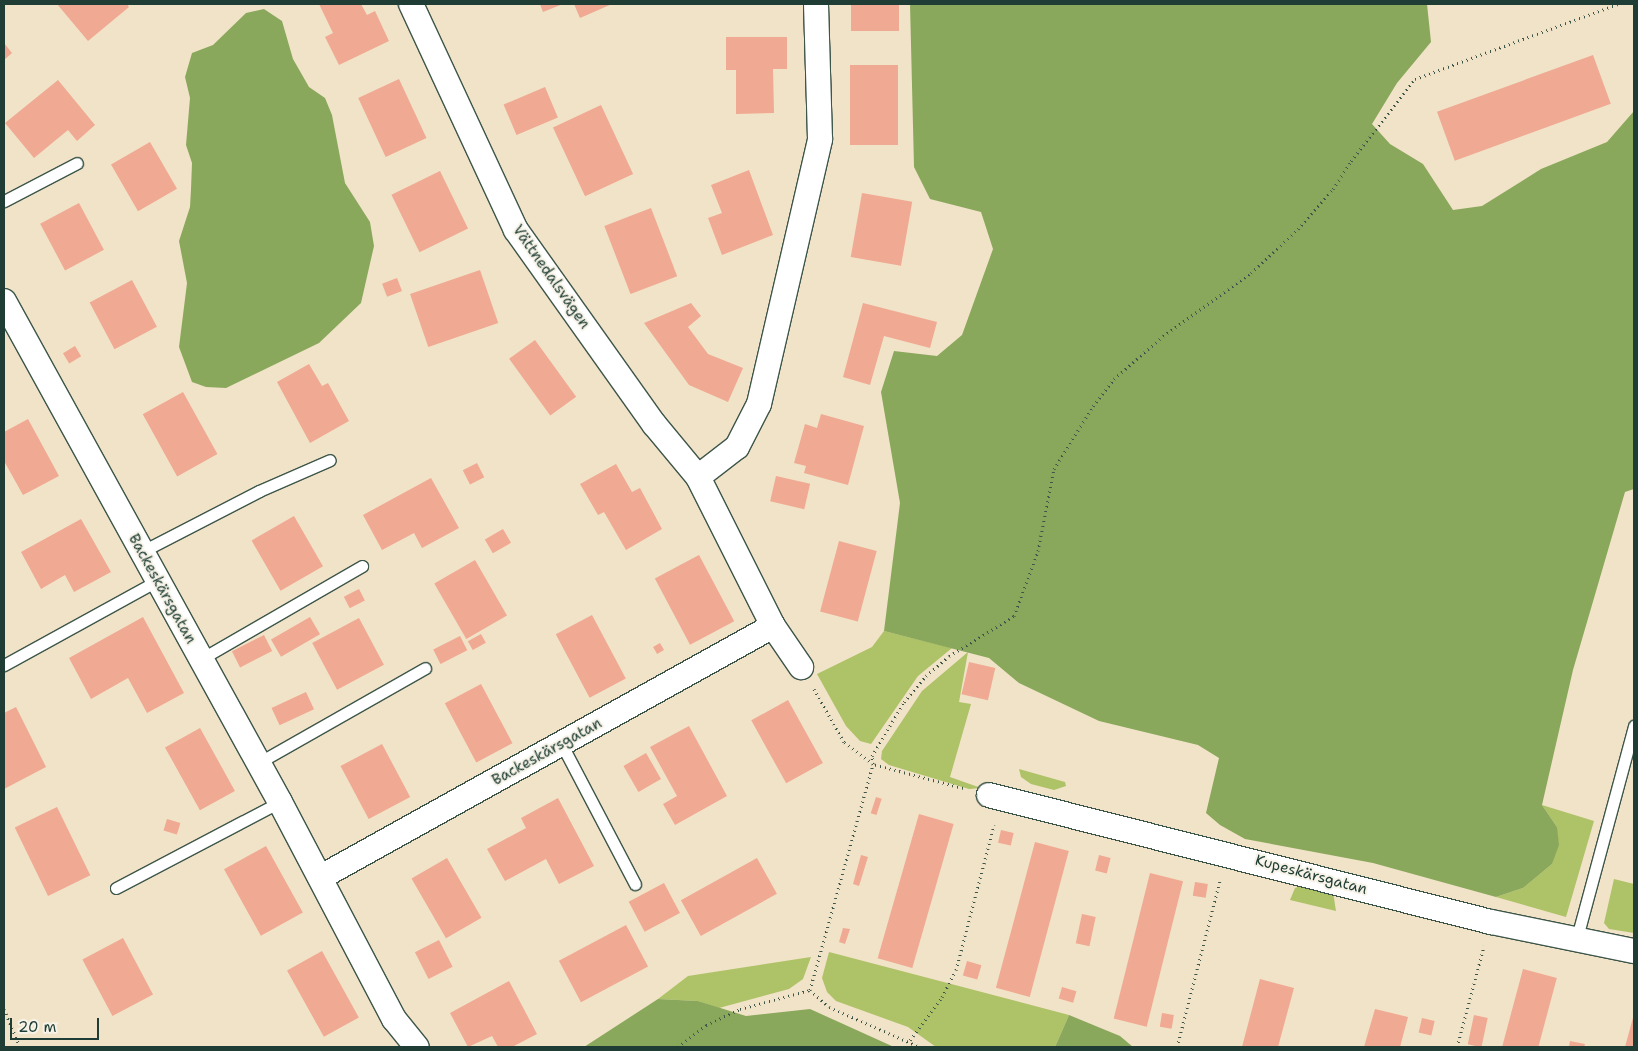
<!DOCTYPE html>
<html>
<head>
<meta charset="utf-8">
<style>
	body { margin:0 }
	#map { position:relative; width:1638px; height:1051px; overflow:hidden; background:#f1e3c7; font-family:"Shantell Sans",sans-serif }
	div>[style] { position:absolute }
	[style*='--x'] { left:calc(var(--x)*1px); top:calc(var(--y)*1px); width:calc(var(--w)*1px); rotate:calc(var(--a)*1deg) }
	.green>* { inset:0; background:#aec267 }
	.forest>* { inset:0; background:#8aa85c }
	.building>* { inset:0; background:#f0a992; transform-origin:0 0 }
	.path>* { height:3px; margin-top:-1.5px; transform-origin:0; background:repeating-linear-gradient(90deg,#3e564a 0 1px,transparent 0 5px) }
	.roads { filter:drop-shadow(1px 0 #3e564a) drop-shadow(-1px 0 #3e564a) drop-shadow(0 1px #3e564a) drop-shadow(0 -1px #3e564a) }
	.lane>* { height:11px; margin:-5.5px; padding:0 5.5px; transform-origin:5.5px; border-radius:5.5px; background:#fff }
	.street>* { height:24px; margin:-12px; padding:0 12px; transform-origin:12px; border-radius:12px; background:#fff }
	span { translate:-50% -50%; white-space:nowrap; text-align:center; line-height:1.15; -webkit-text-stroke:4px #f7f3e8; paint-order:stroke }
	.street-label { font-size:15px; color:#1f3d34 }
	.frame { position:absolute; inset:0; border:5px solid #1f3d34; pointer-events:none }
	.scale { position:absolute; left:10px; top:1018px; width:89px; height:22px; box-sizing:border-box; border:2px solid #1f3d34; border-top:0; padding-left:6px; font-size:15px; line-height:18px; white-space:nowrap; color:#1f3d34; -webkit-text-stroke:4px #f7f3e8; paint-order:stroke }
</style>
</head>
<body>
<div id="map">
	<div class="green">
		<i style="clip-path:polygon(884px 631px,952px 648px,918px 676px,871px 744px,860px 741px,846px 726px,817px 674px,872px 647px)"></i>
		<i style="clip-path:polygon(968px 652px,959px 702px,971px 704px,950px 777px,981px 788px,969px 789px,889px 765px,881px 759px,882px 751px,922px 691px)"></i>
		<i style="clip-path:polygon(1019px 769px,1065px 782px,1066px 786px,1054px 790px,1031px 784px,1021px 777px)"></i>
		<i style="clip-path:polygon(1542px 805px,1594px 821px,1566px 917px,1496px 897px,1523px 888px,1552px 864px,1557px 827px)"></i>
		<i style="clip-path:polygon(1614px 879px,1634px 884px,1634px 933px,1609px 929px,1604px 923px)"></i>
		<i style="clip-path:polygon(1301px 886px,1333px 892px,1336px 911px,1290px 900px,1295px 888px)"></i>
		<i style="clip-path:polygon(829px 952px,1069px 1015px,1055px 1047px,936px 1047px,908px 1027px,836px 1001px,827px 992px,822px 978px)"></i>
		<i style="clip-path:polygon(811px 957px,803px 979px,789px 989px,719px 1008px,698px 1001px,658px 999px,688px 976px)"></i>
	</div>
	<div class="forest">
		<i style="clip-path:polygon(910px 4px,1427px 4px,1431px 42px,1397px 83px,1372px 124px,1390px 144px,1423px 164px,1453px 210px,1482px 206px,1541px 169px,1607px 142px,1634px 111px,1634px 489px,1625px 492px,1573px 670px,1542px 805px,1557px 827px,1559px 845px,1552px 864px,1523px 888px,1496px 897px,1373px 863px,1245px 839px,1220px 825px,1206px 813px,1219px 758px,1198px 745px,1099px 721px,1019px 683px,989px 658px,884px 631px,900px 503px,881px 392px,894px 351px,937px 356px,962px 335px,993px 249px,981px 212px,930px 199px,914px 167px)"></i>
		<i style="clip-path:polygon(264px 9px,282px 21px,293px 59px,309px 87px,325px 98px,332px 115px,345px 183px,370px 222px,374px 246px,361px 303px,319px 343px,226px 388px,206px 387px,192px 382px,179px 347px,187px 283px,179px 241px,190px 207px,191px 189px,192px 163px,186px 145px,190px 98px,185px 77px,192px 53px,213px 45px,246px 13px)"></i>
		<i style="clip-path:polygon(658px 999px,698px 1001px,746px 1016px,810px 1009px,894px 1047px,584px 1047px)"></i>
		<i style="clip-path:polygon(1069px 1015px,1120px 1036px,1133px 1047px,1055px 1047px)"></i>
	</div>
	<div class="building">
		<i style="clip-path:polygon(57px 4px,127px 4px,129px 7px,88px 41px)"></i>
		<i style="clip-path:polygon(319px 4px,361px 4px,367px 15px,375px 11px,389px 41px,339px 65px,325px 37px,333px 33px)"></i>
		<i style="clip-path:polygon(540px 4px,563px 4px,543px 12px)"></i>
		<i style="clip-path:polygon(574px 4px,612px 4px,580px 18px)"></i>
		<i style="left:851px;top:4px;width:48px;height:27px"></i>
		<i style="clip-path:polygon(726px 37px,787px 37px,787px 69px,773px 69px,774px 113px,736px 114px,736px 70px,726px 70px)"></i>
		<i style="clip-path:polygon(4px 43px,12px 53px,4px 60px)"></i>
		<i style="left:1593px;top:55px;width:52px;height:166px;rotate:70deg"></i>
		<i style="left:850px;top:65px;width:48px;height:80px"></i>
		<i style="left:399px;top:79px;width:65px;height:45px;rotate:65deg"></i>
		<i style="clip-path:polygon(58px 80px,95px 125px,77px 141px,68px 130px,34px 158px,5px 123px)"></i>
		<i style="left:545px;top:87px;width:33px;height:45px;rotate:67deg"></i>
		<i style="left:601px;top:105px;width:76px;height:53px;rotate:65deg"></i>
		<i style="left:150px;top:142px;width:54px;height:45px;rotate:60deg"></i>
		<i style="clip-path:polygon(749px 170px,773px 235px,722px 255px,708px 218px,722px 213px,711px 185px)"></i>
		<i style="left:440px;top:171px;width:64px;height:54px;rotate:64deg"></i>
		<i style="left:862px;top:193px;width:51px;height:65px;rotate:10deg"></i>
		<i style="left:79px;top:203px;width:53px;height:44px;rotate:62deg"></i>
		<i style="left:651px;top:208px;width:73px;height:50px;rotate:69deg"></i>
		<i style="left:480px;top:270px;width:56px;height:74px;rotate:71deg"></i>
		<i style="left:397px;top:278px;width:14px;height:16px;rotate:69deg"></i>
		<i style="left:132px;top:280px;width:53px;height:48px;rotate:62deg"></i>
		<i style="clip-path:polygon(691px 303px,701px 316px,688px 327px,708px 354px,743px 368px,728px 402px,689px 385px,644px 323px)"></i>
		<i style="clip-path:polygon(863px 303px,937px 322px,930px 348px,884px 336px,870px 385px,843px 377px)"></i>
		<i style="left:535px;top:340px;width:70px;height:32px;rotate:54deg"></i>
		<i style="left:75px;top:346px;width:12px;height:14px;rotate:59deg"></i>
		<i style="clip-path:polygon(309px 364px,322px 386px,328px 383px,349px 421px,310px 443px,277px 382px)"></i>
		<i style="left:183px;top:392px;width:71px;height:46px;rotate:61deg"></i>
		<i style="clip-path:polygon(821px 414px,864px 426px,848px 485px,804px 473px,806px 466px,794px 463px,805px 424px,817px 428px)"></i>
		<i style="clip-path:polygon(28px 419px,59px 476px,23px 495px,4px 461px,4px 432px)"></i>
		<i style="left:477px;top:463px;width:16px;height:16px;rotate:63deg"></i>
		<i style="clip-path:polygon(616px 464px,632px 492px,640px 488px,662px 529px,626px 550px,604px 512px,598px 515px,580px 484px)"></i>
		<i style="left:776px;top:476px;width:35px;height:26px;rotate:13deg"></i>
		<i style="clip-path:polygon(431px 478px,459px 528px,422px 548px,414px 533px,382px 550px,363px 515px)"></i>
		<i style="left:294px;top:516px;width:58px;height:49px;rotate:60deg"></i>
		<i style="clip-path:polygon(81px 519px,111px 572px,74px 592px,65px 575px,41px 589px,21px 552px)"></i>
		<i style="left:503px;top:529px;width:16px;height:21px;rotate:60deg"></i>
		<i style="left:839px;top:541px;width:39px;height:73px;rotate:15deg"></i>
		<i style="left:699px;top:555px;width:75px;height:50px;rotate:62deg"></i>
		<i style="left:475px;top:560px;width:64px;height:47px;rotate:60deg"></i>
		<i style="left:359px;top:589px;width:13px;height:17px;rotate:63deg"></i>
		<i style="left:592px;top:615px;width:72px;height:41px;rotate:62deg"></i>
		<i style="clip-path:polygon(143px 617px,184px 693px,147px 713px,128px 678px,91px 699px,69px 658px)"></i>
		<i style="left:310px;top:617px;width:20px;height:45px;rotate:60deg"></i>
		<i style="left:359px;top:618px;width:53px;height:53px;rotate:62deg"></i>
		<i style="left:481px;top:634px;width:10px;height:15px;rotate:61deg"></i>
		<i style="left:264px;top:635px;width:18px;height:36px;rotate:63deg"></i>
		<i style="left:460px;top:636px;width:16px;height:30px;rotate:63deg"></i>
		<i style="left:660px;top:643px;width:8px;height:8px;rotate:60deg"></i>
		<i style="left:969px;top:662px;width:27px;height:33px;rotate:13deg"></i>
		<i style="left:481px;top:684px;width:67px;height:41px;rotate:62deg"></i>
		<i style="left:306px;top:692px;width:19px;height:38px;rotate:65deg"></i>
		<i style="left:788px;top:700px;width:72px;height:42px;rotate:61deg"></i>
		<i style="clip-path:polygon(16px 707px,46px 767px,4px 789px,4px 713px)"></i>
		<i style="clip-path:polygon(689px 726px,727px 796px,675px 825px,663px 804px,677px 796px,650px 747px)"></i>
		<i style="left:200px;top:728px;width:72px;height:40px;rotate:61deg"></i>
		<i style="left:382px;top:744px;width:60px;height:47px;rotate:62deg"></i>
		<i style="left:646px;top:753px;width:30px;height:26px;rotate:60deg"></i>
		<i style="left:876px;top:797px;width:6px;height:17px;rotate:18deg"></i>
		<i style="clip-path:polygon(558px 798px,594px 866px,559px 884px,546px 859px,505px 881px,487px 849px,526px 828px,521px 818px)"></i>
		<i style="left:57px;top:807px;width:76px;height:47px;rotate:64deg"></i>
		<i style="left:919px;top:814px;width:36px;height:150px;rotate:16deg"></i>
		<i style="left:167px;top:819px;width:14px;height:12px;rotate:17deg"></i>
		<i style="left:1001px;top:830px;width:13px;height:13px;rotate:13deg"></i>
		<i style="left:1035px;top:842px;width:35px;height:151px;rotate:15deg"></i>
		<i style="left:266px;top:846px;width:76px;height:48px;rotate:61deg"></i>
		<i style="clip-path:polygon(861px 855px,868px 857px,859px 886px,853px 884px)"></i>
		<i style="left:1099px;top:855px;width:12px;height:16px;rotate:14deg"></i>
		<i style="left:447px;top:858px;width:69px;height:41px;rotate:60deg"></i>
		<i style="left:757px;top:858px;width:41px;height:87px;rotate:61deg"></i>
		<i style="left:1150px;top:873px;width:34px;height:150px;rotate:14deg"></i>
		<i style="left:1195px;top:882px;width:13px;height:14px;rotate:9deg"></i>
		<i style="left:664px;top:883px;width:34px;height:40px;rotate:62deg"></i>
		<i style="left:1082px;top:914px;width:14px;height:30px;rotate:12deg"></i>
		<i style="left:626px;top:925px;width:47px;height:76px;rotate:62deg"></i>
		<i style="clip-path:polygon(843px 928px,850px 929px,845px 944px,839px 942px)"></i>
		<i style="left:123px;top:938px;width:64px;height:46px;rotate:62deg"></i>
		<i style="left:439px;top:940px;width:30px;height:27px;rotate:63deg"></i>
		<i style="left:322px;top:951px;width:76px;height:40px;rotate:61deg"></i>
		<i style="left:967px;top:961px;width:15px;height:15px;rotate:16deg"></i>
		<i style="left:1523px;top:969px;width:35px;height:81px;rotate:15deg"></i>
		<i style="clip-path:polygon(1260px 979px,1294px 988px,1278px 1047px,1242px 1047px)"></i>
		<i style="clip-path:polygon(509px 981px,537px 1034px,512px 1047px,498px 1047px,492px 1036px,468px 1047px,450px 1013px)"></i>
		<i style="left:1062px;top:987px;width:15px;height:12px;rotate:16deg"></i>
		<i style="clip-path:polygon(1375px 1009px,1408px 1017px,1400px 1047px,1364px 1047px)"></i>
		<i style="left:1162px;top:1013px;width:12px;height:14px;rotate:9deg"></i>
		<i style="clip-path:polygon(1634px 1014px,1634px 1047px,1625px 1047px)"></i>
		<i style="left:1474px;top:1015px;width:14px;height:30px;rotate:12deg"></i>
		<i style="left:1422px;top:1018px;width:13px;height:15px;rotate:13deg"></i>
		<i style="clip-path:polygon(1570px 1041px,1585px 1044px,1584px 1047px,1569px 1047px)"></i>
	</div>
	<div class="path">
		<i style="--x:963;--y:788;--w:93;--a:-165.1"></i>
		<i style="--x:873;--y:764;--w:8;--a:-97"></i>
		<i style="--x:872;--y:756;--w:63;--a:-59.3"></i>
		<i style="--x:904;--y:702;--w:34;--a:-50"></i>
		<i style="--x:926;--y:676;--w:30;--a:-41"></i>
		<i style="--x:949;--y:656;--w:76;--a:-31.6"></i>
		<i style="--x:1014;--y:616;--w:69;--a:-69.7"></i>
		<i style="--x:1038;--y:551;--w:84;--a:-79"></i>
		<i style="--x:1054;--y:469;--w:74;--a:-58.2"></i>
		<i style="--x:1093;--y:406;--w:34;--a:-52"></i>
		<i style="--x:1114;--y:379;--w:65;--a:-41.3"></i>
		<i style="--x:1163;--y:336;--w:108;--a:-35.6"></i>
		<i style="--x:1251;--y:273;--w:64;--a:-43.1"></i>
		<i style="--x:1298;--y:229;--w:53;--a:-48.8"></i>
		<i style="--x:1333;--y:189;--w:33;--a:-57"></i>
		<i style="--x:1351;--y:161;--w:104;--a:-52"></i>
		<i style="--x:1415;--y:79;--w:216;--a:-20.3"></i>
		<i style="--x:810;--y:990;--w:25;--a:42"></i>
		<i style="--x:829;--y:1007;--w:99;--a:23.7"></i>
		<i style="--x:4;--y:1009;--w:41;--a:67.2"></i>
		<i style="--x:910;--y:1040;--w:54;--a:-53.3"></i>
		<i style="--x:942;--y:997;--w:30;--a:-63"></i>
		<i style="--x:956;--y:970;--w:150;--a:-75.3"></i>
		<i style="--x:678;--y:1047;--w:36;--a:-38"></i>
		<i style="--x:706;--y:1025;--w:38;--a:-25"></i>
		<i style="--x:740;--y:1009;--w:73;--a:-15.2"></i>
		<i style="--x:810;--y:990;--w:235;--a:-74.4"></i>
		<i style="--x:873;--y:764;--w:36;--a:-143"></i>
		<i style="--x:844;--y:742;--w:61;--a:-119.5"></i>
		<i style="--x:1177;--y:1047;--w:171;--a:-75.5"></i>
		<i style="--x:1457;--y:1047;--w:105;--a:-75"></i>
	</div>
	<div class="roads">
		<div class="lane">
			<i style="--x:4;--y:201;--w:82;--a:-27.5"></i>
			<i style="--x:141;--y:552;--w:133;--a:-27.3"></i>
			<i style="--x:259;--y:491;--w:77;--a:-23.6"></i>
			<i style="--x:201;--y:659;--w:186;--a:-30"></i>
			<i style="--x:4;--y:665;--w:175;--a:-28.8"></i>
			<i style="--x:562;--y:745;--w:157;--a:62.3"></i>
			<i style="--x:258;--y:763;--w:192;--a:-29.6"></i>
			<i style="--x:116;--y:888;--w:185;--a:-27.7"></i>
			<i style="--x:1576;--y:941;--w:223;--a:-74.9"></i>
		</div>
		<div class="street">
			<i style="--x:411;--y:4;--w:249;--a:65.1"></i>
			<i style="--x:516;--y:230;--w:238;--a:54.6"></i>
			<i style="--x:654;--y:424;--w:69;--a:50.3"></i>
			<i style="--x:698;--y:477;--w:167;--a:63.3"></i>
			<i style="--x:773;--y:626;--w:50;--a:55.7"></i>
			<i style="--x:4;--y:301;--w:572;--a:61.15"></i>
			<i style="--x:280;--y:802;--w:245;--a:62.3"></i>
			<i style="--x:394;--y:1019;--w:36;--a:51"></i>
			<i style="--x:698;--y:477;--w:49;--a:-37.6"></i>
			<i style="--x:737;--y:447;--w:48;--a:-62.9"></i>
			<i style="--x:759;--y:404;--w:272;--a:-77"></i>
			<i style="--x:820;--y:139;--w:135;--a:-91.7"></i>
			<i style="--x:989;--y:795;--w:518;--a:14.2"></i>
			<i style="--x:1491;--y:922;--w:146;--a:11.5"></i>
			<i style="--x:321;--y:877;--w:517;--a:-29.04"></i>
		</div>
	</div>
	<div class="street-label">
		<span style="left:551px;top:277px;rotate:55deg">Vättnedalsvägen</span>
		<span style="left:162px;top:589px;rotate:61deg">Backeskärsgatan</span>
		<span style="left:547px;top:752px;rotate:-29deg">Backeskärsgatan</span>
		<span style="left:1311px;top:875px;rotate:15deg">Kupeskärsgatan</span>
	</div>
	<div class="frame"></div>
	<div class="scale">20 m</div>
</div>
</body>
</html>
